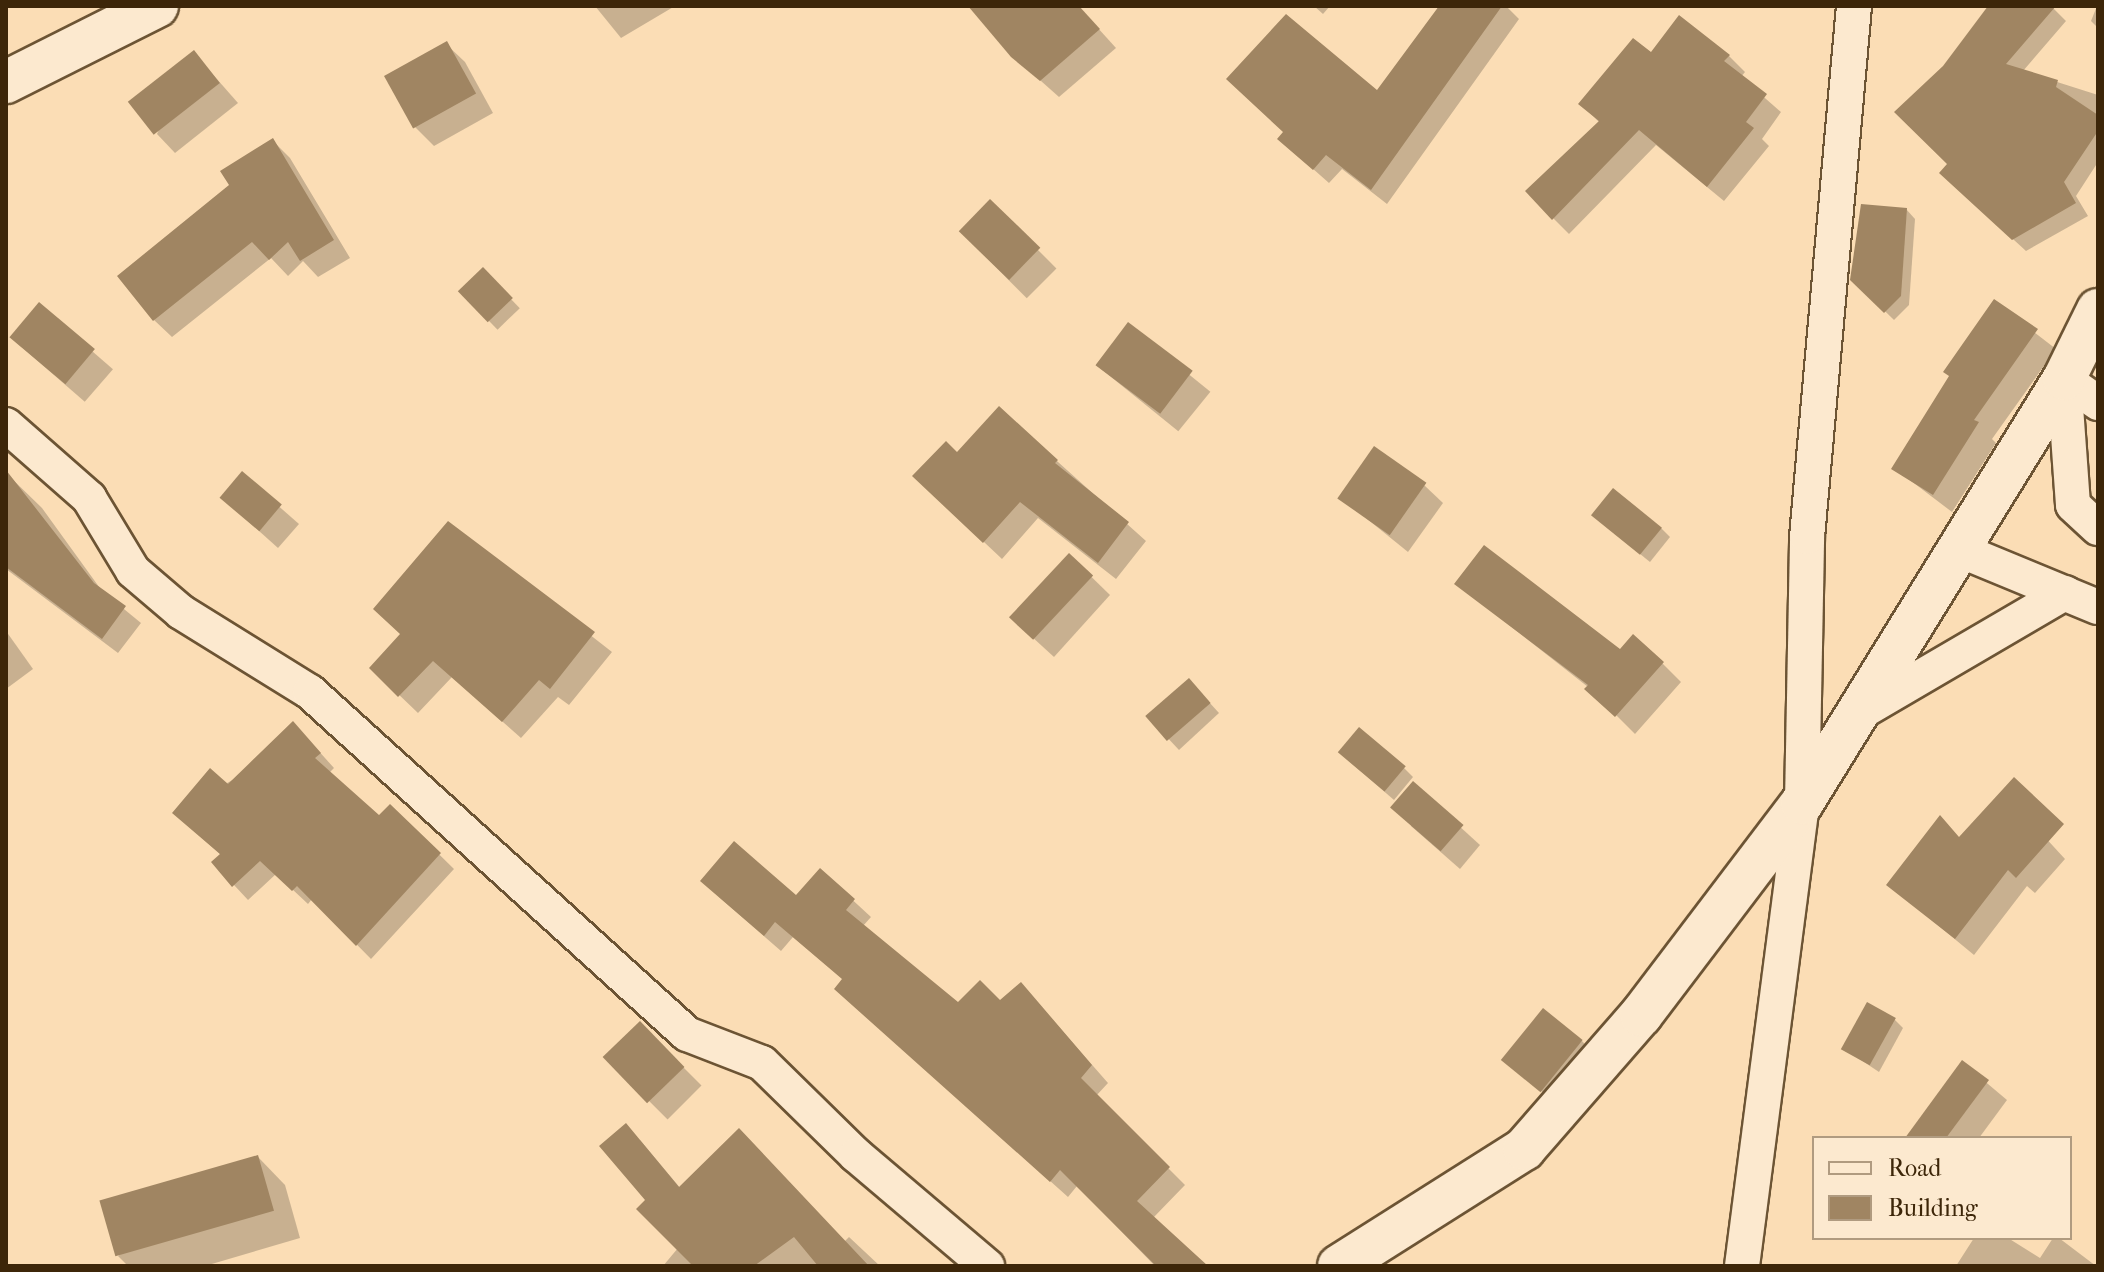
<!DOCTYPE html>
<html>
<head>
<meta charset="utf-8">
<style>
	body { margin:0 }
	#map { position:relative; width:2104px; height:1272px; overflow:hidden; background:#fbddb5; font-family:"IM FELL French Canon",serif }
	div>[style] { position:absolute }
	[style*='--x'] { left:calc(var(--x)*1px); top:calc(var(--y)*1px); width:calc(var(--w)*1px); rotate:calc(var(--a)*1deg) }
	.shadow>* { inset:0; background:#0003; transform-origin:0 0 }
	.building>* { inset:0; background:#a08562; transform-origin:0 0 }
	.roads { filter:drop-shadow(2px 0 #6c5434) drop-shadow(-2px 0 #6c5434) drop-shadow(0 2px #6c5434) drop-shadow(0 -2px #6c5434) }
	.minor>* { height:34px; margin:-17px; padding:0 17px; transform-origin:17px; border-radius:17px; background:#fce9cf }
	.tertiary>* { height:42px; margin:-21px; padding:0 21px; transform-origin:21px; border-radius:21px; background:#fce9cf }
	span { translate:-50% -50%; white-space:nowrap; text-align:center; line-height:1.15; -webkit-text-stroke:6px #fce9cf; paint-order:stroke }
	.frame { position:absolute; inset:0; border:8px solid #3d2609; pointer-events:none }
	.legend { position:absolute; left:1812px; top:1136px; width:260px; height:104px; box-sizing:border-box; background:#fce9cf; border:2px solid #b09b80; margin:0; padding:10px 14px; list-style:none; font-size:24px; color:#3d2609 }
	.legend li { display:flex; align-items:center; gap:16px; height:40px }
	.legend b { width:40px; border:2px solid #b09b80 }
</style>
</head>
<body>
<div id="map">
	<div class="shadow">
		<i style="clip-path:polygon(595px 6px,675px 6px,621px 38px)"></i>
		<i style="clip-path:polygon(971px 6px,1078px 6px,1116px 48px,1059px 97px,1013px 56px)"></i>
		<i style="clip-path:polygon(1314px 6px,1330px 6px,1323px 14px)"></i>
		<i style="clip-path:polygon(1442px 6px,1506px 6px,1519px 19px,1387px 204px,1342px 169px,1329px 183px,1295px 153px,1378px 92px)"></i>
		<i style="clip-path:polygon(1990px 6px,2051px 6px,2066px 21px,2023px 71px,2098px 95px,2098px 162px,2076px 196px,2088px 216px,2026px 251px,1954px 185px,1950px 164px)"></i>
		<i style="clip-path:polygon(2097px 6px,2098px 6px,2098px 28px,2091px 21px)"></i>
		<i style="clip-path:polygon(1680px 18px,1729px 56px,1745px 72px,1741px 77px,1781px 112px,1762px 139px,1769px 146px,1724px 201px,1656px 145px,1569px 234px,1553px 218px,1600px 123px,1581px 104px,1651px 55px)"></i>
		<i style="clip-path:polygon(446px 44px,465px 62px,493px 113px,434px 146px,415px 127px)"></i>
		<i style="clip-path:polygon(194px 53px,238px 103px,175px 153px,157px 134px)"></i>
		<i style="clip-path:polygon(273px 141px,290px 158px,350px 258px,318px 277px,303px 261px,288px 276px,271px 258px,172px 337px,154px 320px,232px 186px)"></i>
		<i style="left:990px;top:202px;width:94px;height:42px;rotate:45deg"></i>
		<i style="clip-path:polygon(1906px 209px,1915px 219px,1909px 305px,1894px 320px,1852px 279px)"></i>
		<i style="left:483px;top:270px;width:53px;height:31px;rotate:46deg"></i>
		<i style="clip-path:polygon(1995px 302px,2056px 349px,1992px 439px,1996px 443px,1952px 512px,1894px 468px)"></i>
		<i style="left:39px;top:305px;width:98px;height:43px;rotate:41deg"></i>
		<i style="left:1128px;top:325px;width:106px;height:51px;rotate:39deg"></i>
		<i style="clip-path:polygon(999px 409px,1146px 541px,1116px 579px,1038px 518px,1002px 559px,933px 494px,957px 455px)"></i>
		<i style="clip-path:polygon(6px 473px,42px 508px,102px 591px,141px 623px,118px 653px,6px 569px)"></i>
		<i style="clip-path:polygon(242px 474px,299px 524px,278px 548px,241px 515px)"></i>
		<i style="clip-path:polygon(1424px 485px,1443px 503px,1408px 552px,1340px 497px)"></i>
		<i style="clip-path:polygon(448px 524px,612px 652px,569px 705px,558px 697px,521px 738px,452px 677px,418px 713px,371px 668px,402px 635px)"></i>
		<i style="clip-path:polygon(1604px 525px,1661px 528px,1670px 537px,1650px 562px)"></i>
		<i style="clip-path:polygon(1069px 555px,1110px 595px,1054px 657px,1031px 636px)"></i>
		<i style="clip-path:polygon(1457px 584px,1620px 652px,1662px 663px,1681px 682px,1635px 734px,1588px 687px)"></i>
		<i style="clip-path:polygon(6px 631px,33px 669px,6px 689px)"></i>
		<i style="clip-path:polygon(1198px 690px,1219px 713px,1179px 750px,1149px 718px)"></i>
		<i style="clip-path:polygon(307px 738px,334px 768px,329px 773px,379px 818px,390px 806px,454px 869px,371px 959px,312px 899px,308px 904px,276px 874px,248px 900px,234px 885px,221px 855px,174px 813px)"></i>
		<i style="clip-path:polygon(1350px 762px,1404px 768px,1413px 777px,1394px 800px)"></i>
		<i style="clip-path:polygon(1413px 784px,1480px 845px,1460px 869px,1411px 826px)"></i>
		<i style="clip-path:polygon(2042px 834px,2065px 859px,2035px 893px,2027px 886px,1974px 955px,1888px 884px,1960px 838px)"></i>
		<i style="clip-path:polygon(820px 870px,871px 917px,863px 926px,958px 1005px,1037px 1002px,1108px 1083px,1096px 1096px,1185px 1185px,1153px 1218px,1205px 1266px,1155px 1266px,1077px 1186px,1068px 1197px,853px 1005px,844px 980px,793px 937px,781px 951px,719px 897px,796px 898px)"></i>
		<i style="clip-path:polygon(1894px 1019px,1903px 1028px,1879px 1072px,1843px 1048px)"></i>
		<i style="left:640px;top:1024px;width:87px;height:48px;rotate:45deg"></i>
		<i style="clip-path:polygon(1582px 1041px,1600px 1060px,1562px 1108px,1507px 1063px)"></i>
		<i style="clip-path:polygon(1963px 1063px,2007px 1100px,1979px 1138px,1941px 1138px)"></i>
		<i style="clip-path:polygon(640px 1140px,681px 1189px,845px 1241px,849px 1237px,880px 1266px,663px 1266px,678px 1248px,647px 1201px)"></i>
		<i style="clip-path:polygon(258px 1157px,285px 1185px,300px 1238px,205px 1266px,128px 1266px,118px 1256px)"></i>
		<i style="clip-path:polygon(1974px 1238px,2008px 1238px,2040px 1258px,2053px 1238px,2059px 1238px,2096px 1266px,1956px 1266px)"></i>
	</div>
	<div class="building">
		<i style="clip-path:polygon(968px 6px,1079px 6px,1100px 29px,1040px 81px,1011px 57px)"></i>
		<i style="clip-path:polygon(1439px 6px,1502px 6px,1371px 190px,1326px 155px,1313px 170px,1277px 139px,1283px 132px,1226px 79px,1286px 14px,1377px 90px)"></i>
		<i style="clip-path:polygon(1988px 6px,2056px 6px,2006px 64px,2058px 80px,2056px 87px,2098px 115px,2098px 131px,2064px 182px,2076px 203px,2012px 240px,1939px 173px,1947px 164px,1894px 112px,1943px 66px)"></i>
		<i style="clip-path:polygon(1679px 15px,1730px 55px,1724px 61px,1767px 94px,1746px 122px,1754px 128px,1707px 187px,1639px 130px,1552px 220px,1525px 191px,1599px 121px,1578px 104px,1633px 38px,1651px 52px)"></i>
		<i style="left:447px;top:41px;width:60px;height:72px;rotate:61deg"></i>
		<i style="left:194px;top:50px;width:42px;height:84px;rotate:52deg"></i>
		<i style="clip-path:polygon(273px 138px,334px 240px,300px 261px,288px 242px,269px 260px,252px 242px,153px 321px,117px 276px,229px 185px,220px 171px)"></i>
		<i style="left:990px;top:199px;width:70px;height:45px;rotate:44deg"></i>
		<i style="clip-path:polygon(1861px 204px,1907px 208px,1901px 296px,1884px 313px,1850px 280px)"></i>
		<i style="left:483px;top:267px;width:43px;height:35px;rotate:46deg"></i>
		<i style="clip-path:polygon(1994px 299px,2038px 329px,1974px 420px,1979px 422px,1933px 495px,1891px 469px,1949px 376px,1943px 372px)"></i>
		<i style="left:39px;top:302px;width:73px;height:46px;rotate:40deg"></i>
		<i style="left:1128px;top:322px;width:81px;height:54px;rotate:37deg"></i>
		<i style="clip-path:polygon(999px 406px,1058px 460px,1055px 463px,1129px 522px,1098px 563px,1020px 502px,983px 543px,912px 476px,946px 441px,957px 452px)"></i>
		<i style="left:1374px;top:446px;width:64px;height:64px;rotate:35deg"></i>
		<i style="clip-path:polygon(6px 470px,94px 583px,126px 606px,102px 639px,6px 567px)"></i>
		<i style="left:242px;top:471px;width:52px;height:35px;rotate:40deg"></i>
		<i style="left:1613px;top:488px;width:63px;height:35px;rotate:39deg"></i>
		<i style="clip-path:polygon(448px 521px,595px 632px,550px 689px,539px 680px,502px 722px,433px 661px,398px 697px,369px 668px,400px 634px,373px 609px)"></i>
		<i style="clip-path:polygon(1484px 545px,1620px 649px,1633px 634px,1664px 662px,1615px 717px,1584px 689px,1588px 685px,1454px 584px)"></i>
		<i style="left:1069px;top:553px;width:33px;height:88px;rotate:43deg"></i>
		<i style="left:1189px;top:678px;width:33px;height:58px;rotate:49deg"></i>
		<i style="clip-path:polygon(293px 721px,321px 753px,315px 758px,379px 815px,390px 804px,441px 853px,356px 946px,297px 886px,292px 891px,260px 861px,232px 887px,211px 862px,220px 854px,172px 813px,210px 768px,228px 784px)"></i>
		<i style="left:1359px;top:727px;width:61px;height:33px;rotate:40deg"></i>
		<i style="clip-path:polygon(2014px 777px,2064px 824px,2016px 878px,2008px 870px,1955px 939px,1886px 885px,1940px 815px,1959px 837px)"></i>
		<i style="left:1413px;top:781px;width:67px;height:35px;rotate:41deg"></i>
		<i style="clip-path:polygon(734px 841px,796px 895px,820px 868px,855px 899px,846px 910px,958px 1002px,980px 980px,1000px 1000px,1021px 982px,1092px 1065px,1081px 1078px,1170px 1167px,1137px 1201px,1208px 1266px,1156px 1266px,1060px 1170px,1050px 1182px,834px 989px,842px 979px,775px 922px,764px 936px,700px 881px)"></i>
		<i style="left:1867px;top:1002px;width:33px;height:54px;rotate:29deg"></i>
		<i style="left:1543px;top:1008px;width:51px;height:67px;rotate:39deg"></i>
		<i style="left:640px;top:1021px;width:64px;height:52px;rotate:46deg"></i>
		<i style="clip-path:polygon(1962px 1060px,1989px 1080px,1946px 1138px,1905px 1138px)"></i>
		<i style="clip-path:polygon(626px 1123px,679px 1187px,739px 1128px,869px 1266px,818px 1266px,794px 1237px,754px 1266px,693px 1266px,636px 1209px,645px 1200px,599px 1146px)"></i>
		<i style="left:258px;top:1155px;width:58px;height:165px;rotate:74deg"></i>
	</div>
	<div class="roads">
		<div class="minor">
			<i style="--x:2064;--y:379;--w:126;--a:85.9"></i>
			<i style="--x:2073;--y:505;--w:34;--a:43"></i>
			<i style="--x:2064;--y:379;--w:42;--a:35.2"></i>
			<i style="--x:6;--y:425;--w:111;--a:41.3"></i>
			<i style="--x:89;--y:498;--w:85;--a:58.9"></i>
			<i style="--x:133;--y:571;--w:63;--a:40.5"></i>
			<i style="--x:181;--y:612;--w:152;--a:31.8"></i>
			<i style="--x:310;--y:692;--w:509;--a:42.21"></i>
			<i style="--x:687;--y:1034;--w:80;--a:21.1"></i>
			<i style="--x:762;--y:1063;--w:132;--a:44.4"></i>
			<i style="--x:856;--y:1155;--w:172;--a:40.3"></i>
			<i style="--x:1957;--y:549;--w:152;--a:22.4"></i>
			<i style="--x:1856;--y:715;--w:242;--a:-30.3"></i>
			<i style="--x:1742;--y:1266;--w:467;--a:-82.6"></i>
			<i style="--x:1802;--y:803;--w:266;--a:-88.9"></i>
			<i style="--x:1807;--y:537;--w:533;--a:-84.94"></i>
		</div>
		<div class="tertiary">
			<i style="--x:6;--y:82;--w:169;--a:-26.7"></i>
			<i style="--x:1339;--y:1266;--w:219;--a:-32.3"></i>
			<i style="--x:1524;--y:1149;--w:178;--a:-48.9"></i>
			<i style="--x:1641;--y:1015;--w:266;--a:-52.8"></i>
			<i style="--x:1802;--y:803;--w:498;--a:-58.3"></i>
			<i style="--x:2064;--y:379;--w:77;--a:-63.8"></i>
		</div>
	</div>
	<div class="frame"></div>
	<ul class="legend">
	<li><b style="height:10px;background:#fce9cf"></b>Road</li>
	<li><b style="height:22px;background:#a08562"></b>Building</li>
	</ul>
</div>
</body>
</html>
